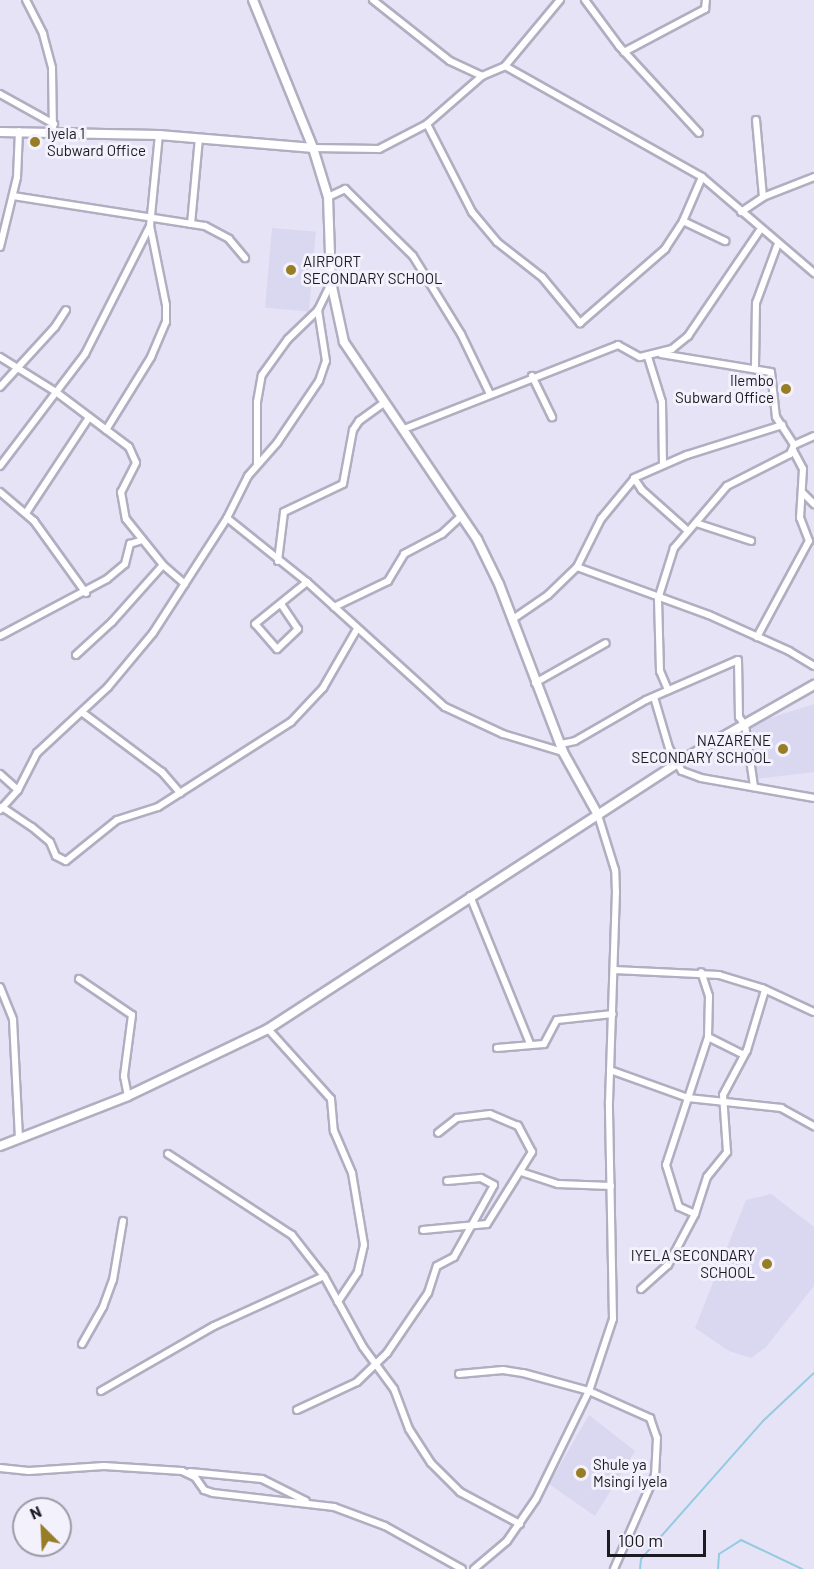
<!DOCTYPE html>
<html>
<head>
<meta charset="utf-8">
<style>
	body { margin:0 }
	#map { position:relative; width:814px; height:1569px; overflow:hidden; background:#e5e3f5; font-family:Barlow,sans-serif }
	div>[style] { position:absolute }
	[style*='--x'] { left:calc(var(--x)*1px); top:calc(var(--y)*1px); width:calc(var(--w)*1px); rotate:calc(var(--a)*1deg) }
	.built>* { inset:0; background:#dad7f0; transform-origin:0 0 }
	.stream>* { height:2px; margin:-1px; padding:0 1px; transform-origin:1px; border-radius:1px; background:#95cae3 }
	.roads { filter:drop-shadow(2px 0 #b0aec0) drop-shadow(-2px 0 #b0aec0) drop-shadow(0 2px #b0aec0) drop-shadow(0 -2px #b0aec0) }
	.minor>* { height:6px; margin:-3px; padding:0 3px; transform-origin:3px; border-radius:3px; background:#fff }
	.tertiary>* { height:8px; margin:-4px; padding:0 4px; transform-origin:4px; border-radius:4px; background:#fff }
	.dots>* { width:16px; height:16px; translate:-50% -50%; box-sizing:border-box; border:3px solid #f2f1fc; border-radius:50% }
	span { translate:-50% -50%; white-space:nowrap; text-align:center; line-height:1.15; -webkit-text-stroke:6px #f2f1fc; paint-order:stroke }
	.poi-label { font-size:15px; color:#1c1b22 }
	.left { translate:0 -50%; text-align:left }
	.right { translate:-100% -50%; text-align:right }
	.north { position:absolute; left:12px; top:1497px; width:60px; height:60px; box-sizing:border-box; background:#f2f1fc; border:2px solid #9c9ba5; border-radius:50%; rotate:336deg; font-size:16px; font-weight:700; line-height:24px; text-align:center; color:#1c1b22 }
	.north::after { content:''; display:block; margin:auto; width:21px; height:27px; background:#977d25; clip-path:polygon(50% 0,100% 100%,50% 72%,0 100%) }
	.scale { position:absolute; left:607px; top:1530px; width:99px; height:27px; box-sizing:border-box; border:3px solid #1c1b22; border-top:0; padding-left:8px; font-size:18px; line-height:21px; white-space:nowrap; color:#1c1b22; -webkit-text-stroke:4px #f2f1fc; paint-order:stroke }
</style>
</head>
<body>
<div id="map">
	<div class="built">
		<i style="left:272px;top:228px;width:44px;height:80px;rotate:5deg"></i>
		<i style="clip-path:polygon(814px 704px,814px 772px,755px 779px,749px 725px)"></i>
		<i style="clip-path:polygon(771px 1194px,814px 1227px,814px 1286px,766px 1347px,751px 1358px,729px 1351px,695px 1328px,746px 1200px)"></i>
		<i style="clip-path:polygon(589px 1415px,635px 1451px,595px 1516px,549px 1484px)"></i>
	</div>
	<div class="stream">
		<i style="--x:640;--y:1569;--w:10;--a:-84"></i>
		<i style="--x:641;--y:1559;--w:184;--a:-48.5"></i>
		<i style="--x:763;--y:1421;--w:70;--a:-43.3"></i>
		<i style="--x:718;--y:1569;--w:15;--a:-86"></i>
		<i style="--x:719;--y:1554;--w:26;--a:-32"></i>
		<i style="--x:741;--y:1540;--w:68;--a:25.4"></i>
	</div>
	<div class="roads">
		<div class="minor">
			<i style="--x:26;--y:0;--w:38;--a:63"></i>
			<i style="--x:43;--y:34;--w:35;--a:75"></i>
			<i style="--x:52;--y:68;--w:65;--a:89.1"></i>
			<i style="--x:373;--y:0;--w:98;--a:38.4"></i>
			<i style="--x:450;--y:61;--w:35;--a:25"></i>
			<i style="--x:585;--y:0;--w:57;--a:53.5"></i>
			<i style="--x:619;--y:46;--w:118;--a:47.4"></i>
			<i style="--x:624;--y:52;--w:92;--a:-28"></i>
			<i style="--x:705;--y:9;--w:9;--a:-84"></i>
			<i style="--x:505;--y:66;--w:86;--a:-50.2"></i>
			<i style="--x:0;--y:94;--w:62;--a:29.1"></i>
			<i style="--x:756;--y:120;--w:77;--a:84.8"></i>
			<i style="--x:427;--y:124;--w:99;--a:62.9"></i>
			<i style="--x:472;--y:212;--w:39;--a:50"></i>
			<i style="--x:497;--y:242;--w:57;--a:37.9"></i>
			<i style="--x:542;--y:277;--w:60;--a:50.4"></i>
			<i style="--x:580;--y:323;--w:113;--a:-41"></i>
			<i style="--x:665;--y:249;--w:33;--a:-57"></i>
			<i style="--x:683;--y:221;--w:48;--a:-66.6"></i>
			<i style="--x:313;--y:148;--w:66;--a:0.9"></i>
			<i style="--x:379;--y:149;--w:54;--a:-27.5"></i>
			<i style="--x:427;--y:124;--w:73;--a:-41.1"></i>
			<i style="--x:482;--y:76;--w:25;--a:-23"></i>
			<i style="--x:505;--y:66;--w:226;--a:29.4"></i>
			<i style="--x:702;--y:177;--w:148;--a:40.6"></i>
			<i style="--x:13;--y:196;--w:194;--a:8.9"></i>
			<i style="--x:205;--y:226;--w:27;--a:28"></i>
			<i style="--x:229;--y:239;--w:25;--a:50"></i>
			<i style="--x:328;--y:197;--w:19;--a:-25"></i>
			<i style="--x:345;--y:189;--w:95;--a:44.6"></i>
			<i style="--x:413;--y:256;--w:92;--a:58.4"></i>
			<i style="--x:461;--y:334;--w:67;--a:64.2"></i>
			<i style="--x:741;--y:212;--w:27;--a:-34"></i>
			<i style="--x:763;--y:197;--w:55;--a:-21.4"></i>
			<i style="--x:683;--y:221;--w:47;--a:25.5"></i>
			<i style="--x:191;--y:224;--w:86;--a:-84.7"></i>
			<i style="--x:0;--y:247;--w:72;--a:-76.3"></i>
			<i style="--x:17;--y:177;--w:46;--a:-87.5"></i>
			<i style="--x:661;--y:354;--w:111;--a:9.3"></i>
			<i style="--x:771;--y:372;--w:45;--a:83.7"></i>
			<i style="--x:776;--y:417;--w:33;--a:57"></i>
			<i style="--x:794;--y:445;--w:10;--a:114"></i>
			<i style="--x:790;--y:454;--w:71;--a:153.1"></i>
			<i style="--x:727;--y:486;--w:82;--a:130.5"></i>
			<i style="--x:674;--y:548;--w:53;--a:107.4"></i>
			<i style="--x:658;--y:599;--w:72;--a:88.4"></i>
			<i style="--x:660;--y:671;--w:21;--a:67"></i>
			<i style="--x:0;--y:357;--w:66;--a:32"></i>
			<i style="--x:56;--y:392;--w:91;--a:37"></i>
			<i style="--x:129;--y:447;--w:17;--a:66"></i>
			<i style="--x:136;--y:463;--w:33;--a:117"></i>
			<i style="--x:121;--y:492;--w:27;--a:80"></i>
			<i style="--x:126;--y:519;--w:59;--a:51.2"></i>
			<i style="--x:163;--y:565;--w:29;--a:41"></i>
			<i style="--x:648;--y:357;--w:47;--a:72.7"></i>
			<i style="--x:662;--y:402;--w:63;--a:89.1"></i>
			<i style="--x:755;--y:366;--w:63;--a:-89.1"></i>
			<i style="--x:756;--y:303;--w:61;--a:-69.8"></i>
			<i style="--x:532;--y:376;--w:46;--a:64"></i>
			<i style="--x:0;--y:387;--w:81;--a:-47.5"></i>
			<i style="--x:55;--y:327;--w:20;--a:-57"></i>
			<i style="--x:404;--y:429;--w:230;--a:-21.4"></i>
			<i style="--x:618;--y:345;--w:25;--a:29"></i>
			<i style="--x:640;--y:357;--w:33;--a:-14"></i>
			<i style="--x:672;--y:349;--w:21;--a:-39"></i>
			<i style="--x:688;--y:336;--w:128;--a:-55.8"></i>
			<i style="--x:106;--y:430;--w:86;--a:-58.3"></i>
			<i style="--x:151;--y:357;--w:38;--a:-67"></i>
			<i style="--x:166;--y:322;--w:17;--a:-90"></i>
			<i style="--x:166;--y:305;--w:81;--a:-101.4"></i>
			<i style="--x:794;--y:445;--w:22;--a:-24"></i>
			<i style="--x:257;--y:464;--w:62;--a:-90"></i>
			<i style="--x:257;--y:402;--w:27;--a:-80"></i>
			<i style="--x:262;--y:375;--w:44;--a:-54.2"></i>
			<i style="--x:288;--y:339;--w:42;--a:-44"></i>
			<i style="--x:0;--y:466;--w:141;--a:-52.8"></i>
			<i style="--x:85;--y:354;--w:144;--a:-63.1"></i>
			<i style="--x:150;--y:226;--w:91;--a:-84.4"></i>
			<i style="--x:0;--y:492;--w:45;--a:40.5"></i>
			<i style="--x:34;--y:521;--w:89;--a:54.2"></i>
			<i style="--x:803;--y:493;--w:16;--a:45"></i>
			<i style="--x:26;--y:513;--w:113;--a:-56.6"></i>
			<i style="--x:227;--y:518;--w:102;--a:38.7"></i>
			<i style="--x:307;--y:582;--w:186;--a:42.2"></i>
			<i style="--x:445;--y:707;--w:64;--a:25"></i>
			<i style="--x:503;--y:734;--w:63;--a:16.7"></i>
			<i style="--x:696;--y:523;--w:58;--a:18.1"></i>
			<i style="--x:688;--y:531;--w:62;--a:-138.3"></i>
			<i style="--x:642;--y:490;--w:14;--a:-124"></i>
			<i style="--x:634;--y:478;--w:58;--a:-23.5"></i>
			<i style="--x:687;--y:455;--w:100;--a:-17.5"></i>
			<i style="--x:278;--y:561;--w:49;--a:-83"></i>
			<i style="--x:284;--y:512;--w:65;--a:-25.4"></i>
			<i style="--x:343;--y:484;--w:55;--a:-79.5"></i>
			<i style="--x:353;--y:430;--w:11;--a:-56"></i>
			<i style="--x:359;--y:421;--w:31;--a:-36"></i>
			<i style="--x:577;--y:567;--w:140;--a:20"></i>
			<i style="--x:709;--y:615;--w:88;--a:24.2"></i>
			<i style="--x:789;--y:651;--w:29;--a:31"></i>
			<i style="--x:281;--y:604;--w:30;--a:56"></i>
			<i style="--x:298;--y:629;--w:29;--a:136"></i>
			<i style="--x:277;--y:649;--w:33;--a:-131"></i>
			<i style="--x:255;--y:624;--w:67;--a:-38.9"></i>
			<i style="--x:334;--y:607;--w:60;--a:-25.7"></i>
			<i style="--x:388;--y:581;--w:31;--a:-59"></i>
			<i style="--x:404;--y:554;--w:43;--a:-27.8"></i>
			<i style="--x:442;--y:534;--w:26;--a:-43"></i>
			<i style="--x:513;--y:619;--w:42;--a:-34.4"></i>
			<i style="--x:548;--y:595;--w:40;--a:-44"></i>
			<i style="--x:577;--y:567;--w:54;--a:-63.4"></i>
			<i style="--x:601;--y:519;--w:52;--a:-50.5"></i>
			<i style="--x:0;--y:636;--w:121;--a:-28"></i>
			<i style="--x:107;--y:579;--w:23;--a:-40"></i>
			<i style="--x:125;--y:564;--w:21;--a:-76"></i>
			<i style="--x:130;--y:544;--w:13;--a:-18"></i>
			<i style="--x:757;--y:637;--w:109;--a:-61.6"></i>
			<i style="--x:809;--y:541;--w:25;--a:-111"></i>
			<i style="--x:800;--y:518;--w:49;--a:-86.5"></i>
			<i style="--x:803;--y:469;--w:21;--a:-118"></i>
			<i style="--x:76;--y:655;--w:49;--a:-42.5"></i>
			<i style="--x:112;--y:622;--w:76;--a:-48.2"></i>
			<i style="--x:535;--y:683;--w:81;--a:-29.4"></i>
			<i style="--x:654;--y:697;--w:53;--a:73.6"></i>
			<i style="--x:669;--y:748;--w:26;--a:61"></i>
			<i style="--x:682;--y:771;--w:20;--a:20"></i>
			<i style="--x:701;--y:778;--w:115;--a:10"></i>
			<i style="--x:83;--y:713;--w:99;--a:36.8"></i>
			<i style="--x:162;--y:772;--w:28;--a:49"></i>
			<i style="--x:561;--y:744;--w:14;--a:-12"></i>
			<i style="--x:575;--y:741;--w:82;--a:-30"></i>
			<i style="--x:646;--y:700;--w:100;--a:-23.5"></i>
			<i style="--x:738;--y:660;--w:57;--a:89"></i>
			<i style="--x:739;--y:717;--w:10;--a:53"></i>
			<i style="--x:745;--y:725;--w:63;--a:81.7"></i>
			<i style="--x:0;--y:774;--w:24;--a:42"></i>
			<i style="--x:2;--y:807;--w:36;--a:34"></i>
			<i style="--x:32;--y:827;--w:23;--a:40"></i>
			<i style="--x:50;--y:842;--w:15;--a:67"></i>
			<i style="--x:56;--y:856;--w:11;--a:27"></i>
			<i style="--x:66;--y:861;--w:65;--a:-38.8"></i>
			<i style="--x:117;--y:820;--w:43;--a:-17.6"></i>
			<i style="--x:158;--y:807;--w:158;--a:-32.6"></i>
			<i style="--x:291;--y:722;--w:47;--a:-46.7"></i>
			<i style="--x:323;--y:688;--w:68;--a:-60"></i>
			<i style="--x:0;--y:810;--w:27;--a:-48"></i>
			<i style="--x:18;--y:790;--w:42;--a:-62.8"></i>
			<i style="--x:37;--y:753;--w:97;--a:-42.9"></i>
			<i style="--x:108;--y:687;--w:70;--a:-50.2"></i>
			<i style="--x:153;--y:633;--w:137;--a:-57.2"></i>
			<i style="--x:227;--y:518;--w:47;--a:-63.4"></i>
			<i style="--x:248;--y:476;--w:44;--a:-48.7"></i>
			<i style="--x:277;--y:443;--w:75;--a:-55.9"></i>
			<i style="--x:319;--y:381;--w:21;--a:-71"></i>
			<i style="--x:326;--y:361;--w:52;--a:-98.9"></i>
			<i style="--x:318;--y:310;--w:30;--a:-64"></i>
			<i style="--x:470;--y:896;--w:160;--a:67.9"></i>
			<i style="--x:614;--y:970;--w:105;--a:2.7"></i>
			<i style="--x:719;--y:975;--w:45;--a:16.8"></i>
			<i style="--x:762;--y:988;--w:57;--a:24.8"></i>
			<i style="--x:79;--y:979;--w:64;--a:34.2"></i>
			<i style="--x:132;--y:1015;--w:62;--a:97.5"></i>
			<i style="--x:124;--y:1076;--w:20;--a:79"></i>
			<i style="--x:0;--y:987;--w:35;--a:68"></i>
			<i style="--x:13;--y:1020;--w:119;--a:87.1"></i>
			<i style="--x:268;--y:1029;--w:94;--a:48"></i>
			<i style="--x:331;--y:1099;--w:32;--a:85"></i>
			<i style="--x:334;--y:1131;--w:46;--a:66.8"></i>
			<i style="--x:352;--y:1173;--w:73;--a:80.5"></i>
			<i style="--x:364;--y:1245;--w:28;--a:103"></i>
			<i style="--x:358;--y:1272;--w:36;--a:124"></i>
			<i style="--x:708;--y:1037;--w:40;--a:26.6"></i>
			<i style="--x:497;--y:1048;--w:47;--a:-4.9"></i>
			<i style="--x:544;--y:1044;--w:27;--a:-62"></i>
			<i style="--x:557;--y:1020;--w:56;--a:-6.1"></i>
			<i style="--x:610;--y:1070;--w:83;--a:19.7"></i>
			<i style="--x:688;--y:1098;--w:94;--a:6.1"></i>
			<i style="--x:781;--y:1108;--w:38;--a:29"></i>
			<i style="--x:168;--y:1154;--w:148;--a:33.2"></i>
			<i style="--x:292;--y:1235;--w:52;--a:52"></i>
			<i style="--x:324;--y:1276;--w:81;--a:61.2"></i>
			<i style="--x:363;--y:1347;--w:52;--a:53.6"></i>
			<i style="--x:394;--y:1389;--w:43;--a:69.4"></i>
			<i style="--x:409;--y:1429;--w:40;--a:57.1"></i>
			<i style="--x:431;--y:1463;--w:41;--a:45"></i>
			<i style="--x:460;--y:1492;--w:68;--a:28.1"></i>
			<i style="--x:521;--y:1172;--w:39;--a:18"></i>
			<i style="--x:558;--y:1184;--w:53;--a:2.2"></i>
			<i style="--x:695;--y:1214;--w:17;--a:-156"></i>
			<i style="--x:679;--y:1207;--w:44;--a:-107.2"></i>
			<i style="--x:666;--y:1165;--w:135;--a:-71.8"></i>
			<i style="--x:708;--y:1037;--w:41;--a:-88.6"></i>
			<i style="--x:709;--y:996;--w:25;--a:-108"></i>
			<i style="--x:423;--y:1230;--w:64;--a:-5.4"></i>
			<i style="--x:487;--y:1224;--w:85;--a:-58"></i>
			<i style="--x:532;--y:1152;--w:30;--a:-118"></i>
			<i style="--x:518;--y:1126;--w:30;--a:-157"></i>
			<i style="--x:490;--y:1114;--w:33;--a:173"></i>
			<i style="--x:457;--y:1118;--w:24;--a:142"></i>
			<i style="--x:641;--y:1289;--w:36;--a:-42"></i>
			<i style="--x:668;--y:1265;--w:58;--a:-62.1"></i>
			<i style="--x:695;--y:1214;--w:39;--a:-72"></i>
			<i style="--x:707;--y:1177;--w:32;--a:-51"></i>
			<i style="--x:727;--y:1152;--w:57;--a:-94"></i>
			<i style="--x:723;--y:1095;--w:51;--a:-61.9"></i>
			<i style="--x:747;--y:1050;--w:63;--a:-73.3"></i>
			<i style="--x:82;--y:1344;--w:43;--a:-60.4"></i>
			<i style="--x:103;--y:1307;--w:29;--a:-70"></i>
			<i style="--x:113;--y:1280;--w:60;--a:-80.4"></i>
			<i style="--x:459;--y:1374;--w:44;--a:-5.2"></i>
			<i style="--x:503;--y:1370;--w:20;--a:9"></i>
			<i style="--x:523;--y:1373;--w:68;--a:15.3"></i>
			<i style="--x:589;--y:1391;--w:67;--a:23.9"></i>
			<i style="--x:650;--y:1418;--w:21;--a:71"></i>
			<i style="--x:657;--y:1438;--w:37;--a:93"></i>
			<i style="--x:655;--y:1475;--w:103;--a:113.6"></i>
			<i style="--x:101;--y:1391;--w:130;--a:-29.9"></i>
			<i style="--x:214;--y:1326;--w:121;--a:-24.4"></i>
			<i style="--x:297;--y:1410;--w:66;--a:-25"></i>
			<i style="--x:357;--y:1382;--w:42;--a:-44"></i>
			<i style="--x:387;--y:1353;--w:73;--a:-55.7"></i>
			<i style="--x:428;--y:1293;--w:28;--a:-72"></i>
			<i style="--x:437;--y:1266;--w:19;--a:-28"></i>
			<i style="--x:454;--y:1257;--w:82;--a:-60.9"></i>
			<i style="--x:494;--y:1185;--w:15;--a:-152"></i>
			<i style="--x:481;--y:1178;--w:34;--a:175"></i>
			<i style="--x:0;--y:1468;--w:29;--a:6"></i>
			<i style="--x:29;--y:1471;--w:75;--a:-3.8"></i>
			<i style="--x:104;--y:1466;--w:78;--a:3.7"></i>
			<i style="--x:182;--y:1471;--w:14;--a:25"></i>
			<i style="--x:195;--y:1477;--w:16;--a:55"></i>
			<i style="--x:204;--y:1490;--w:9;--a:18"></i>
			<i style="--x:213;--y:1493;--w:122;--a:6.6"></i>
			<i style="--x:334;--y:1507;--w:54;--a:20.4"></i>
			<i style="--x:385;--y:1526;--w:88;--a:29.2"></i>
			<i style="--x:190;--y:1472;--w:72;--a:5.6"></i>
			<i style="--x:262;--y:1479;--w:49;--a:26.6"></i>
			<i style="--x:474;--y:1569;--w:43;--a:-40.3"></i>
			<i style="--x:507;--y:1541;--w:51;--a:-55.4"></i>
			<i style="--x:536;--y:1499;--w:120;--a:-63.9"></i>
			<i style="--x:589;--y:1391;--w:76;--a:-71.6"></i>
			<i style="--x:613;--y:1319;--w:217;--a:-91.1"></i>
			<i style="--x:609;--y:1102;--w:209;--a:-88.1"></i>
			<i style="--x:616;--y:893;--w:23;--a:-92"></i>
			<i style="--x:615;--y:870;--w:58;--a:-107.2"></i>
		</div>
		<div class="tertiary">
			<i style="--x:253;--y:0;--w:160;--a:67.9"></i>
			<i style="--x:313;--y:148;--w:51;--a:73"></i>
			<i style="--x:328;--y:197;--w:85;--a:88"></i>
			<i style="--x:331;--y:282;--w:61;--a:77.8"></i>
			<i style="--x:344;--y:342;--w:238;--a:56"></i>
			<i style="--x:477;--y:539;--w:50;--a:63.9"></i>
			<i style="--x:499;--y:584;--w:180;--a:69.1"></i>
			<i style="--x:563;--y:752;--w:72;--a:60.9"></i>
			<i style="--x:0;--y:132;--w:159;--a:1.1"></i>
			<i style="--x:159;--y:135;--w:155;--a:4.8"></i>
			<i style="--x:0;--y:1146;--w:137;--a:-21.3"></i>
			<i style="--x:128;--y:1096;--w:155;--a:-25.6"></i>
			<i style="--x:268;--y:1029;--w:488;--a:-33"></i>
			<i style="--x:677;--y:763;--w:158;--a:-29.7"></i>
		</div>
	</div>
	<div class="dots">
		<i style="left:35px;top:142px;background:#977d25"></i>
		<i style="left:291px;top:270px;background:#977d25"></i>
		<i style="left:786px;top:389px;background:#977d25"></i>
		<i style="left:783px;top:749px;background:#977d25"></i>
		<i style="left:767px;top:1264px;background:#977d25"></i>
		<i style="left:581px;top:1473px;background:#977d25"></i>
	</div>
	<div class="poi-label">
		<span class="left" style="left:47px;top:142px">Iyela 1<br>Subward Office</span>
		<span class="left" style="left:303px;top:270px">AIRPORT<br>SECONDARY SCHOOL</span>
		<span class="right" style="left:774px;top:389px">Ilembo<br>Subward Office</span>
		<span class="right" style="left:771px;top:749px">NAZARENE<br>SECONDARY SCHOOL</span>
		<span class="right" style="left:755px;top:1264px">IYELA SECONDARY<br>SCHOOL</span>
		<span class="left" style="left:593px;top:1473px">Shule ya<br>Msingi Iyela</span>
	</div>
	<div class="north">N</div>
	<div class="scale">100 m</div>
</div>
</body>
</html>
